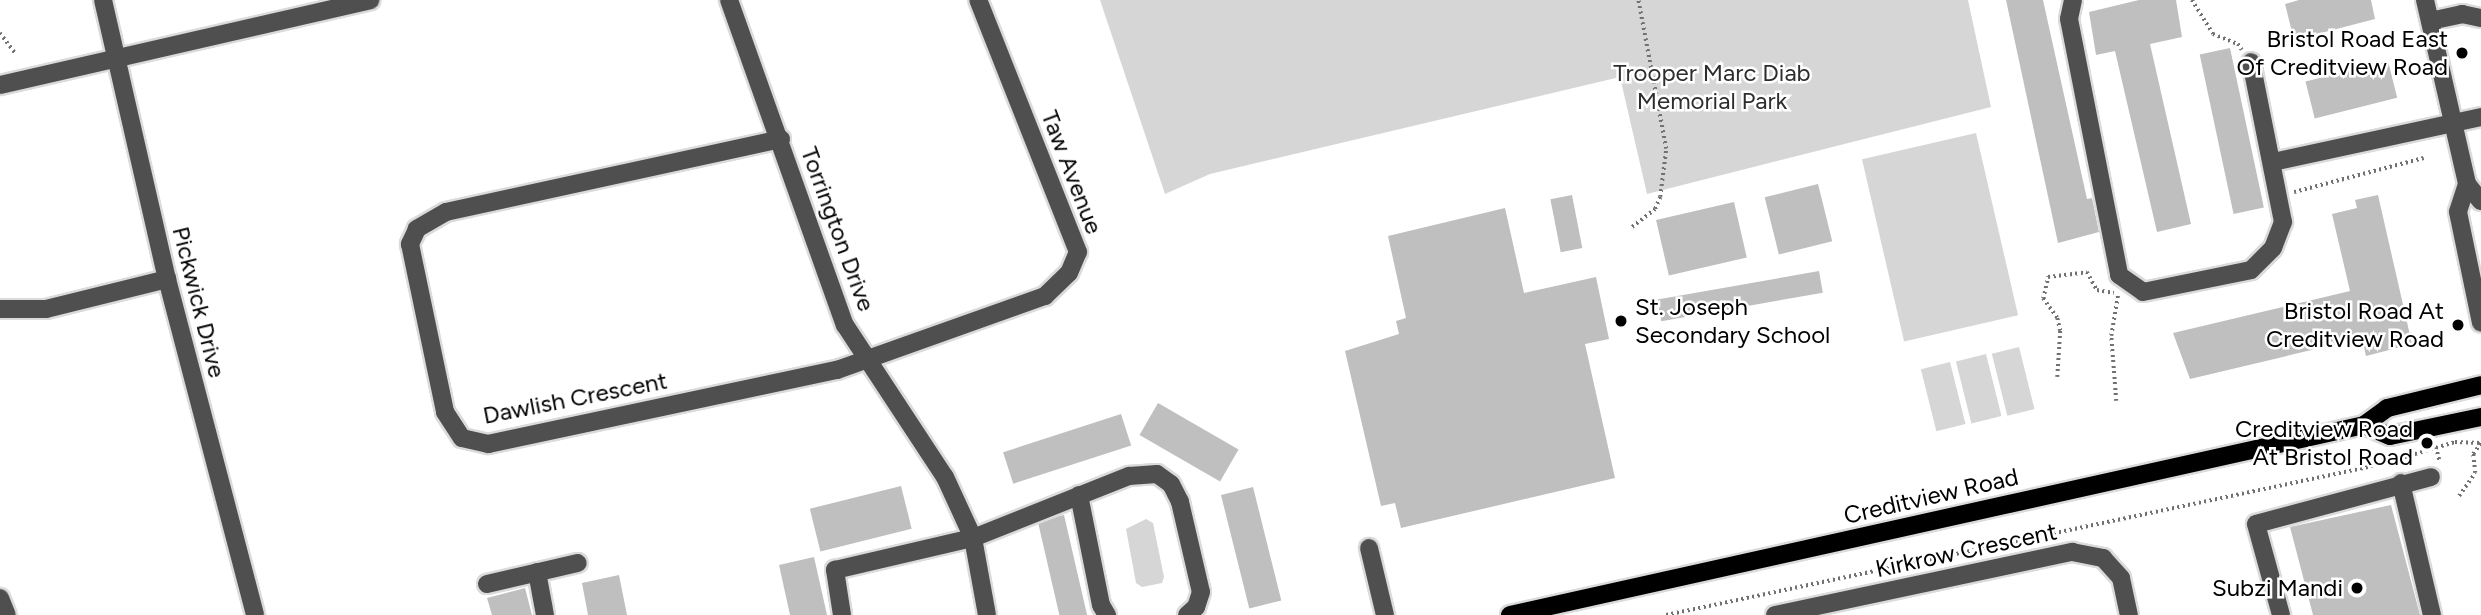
<!DOCTYPE html>
<html>
<head>
<meta charset="utf-8">
<style>
	body { margin:0 }
	#map { position:relative; width:2481px; height:615px; overflow:hidden; background:#fff; font-family:Figtree,sans-serif }
	div>[style] { position:absolute }
	[style*='--x'] { left:calc(var(--x)*1px); top:calc(var(--y)*1px); width:calc(var(--w)*1px); rotate:calc(var(--a)*1deg) }
	.green>* { inset:0; background:#d6d6d6; transform-origin:0 0 }
	.building>* { inset:0; background:#bfbfbf; transform-origin:0 0 }
	.path>* { height:3.5px; margin-top:-1.75px; transform-origin:0; background:repeating-linear-gradient(90deg,#717171 0 2px,transparent 0 5.5px) }
	.roads { filter:drop-shadow(2px 0 #dbdbdb) drop-shadow(-2px 0 #dbdbdb) drop-shadow(0 2px #dbdbdb) drop-shadow(0 -2px #dbdbdb) }
	.minor>* { height:18px; margin:-9px; padding:0 9px; transform-origin:9px; border-radius:9px; background:#4f4f4f }
	.major>* { height:18px; margin:-9px; padding:0 9px; transform-origin:9px; border-radius:9px; background:#000 }
	.dots>* { width:19px; height:19px; translate:-50% -50%; box-sizing:border-box; border:4px solid #fff; border-radius:50% }
	span { translate:-50% -50%; white-space:nowrap; text-align:center; line-height:1.15; -webkit-text-stroke:5px #fff; paint-order:stroke }
	.poi-label { font-size:24px; color:#000 }
	.right { translate:-100% -50%; text-align:right }
	.left { translate:0 -50%; text-align:left }
	.park-label { font-size:24px; color:#2d2d2d }
	.street-label { font-size:24px; color:#000 }
</style>
</head>
<body>
<div id="map">
	<div class="green">
		<i style="clip-path:polygon(1100px 0,1968px 0,1991px 107px,1647px 194px,1620px 77px,1210px 174px,1165px 194px)"></i>
		<i style="left:1976px;top:133px;width:187px;height:117px;rotate:77deg"></i>
		<i style="left:2019px;top:347px;width:64px;height:28px;rotate:76deg"></i>
		<i style="left:1986px;top:354px;width:64px;height:31px;rotate:76deg"></i>
		<i style="left:1950px;top:362px;width:64px;height:30px;rotate:76deg"></i>
		<i style="clip-path:polygon(1146px 519px,1153px 523px,1164px 577px,1162px 583px,1142px 587px,1136px 583px,1126px 529px)"></i>
	</div>
	<div class="building">
		<i style="clip-path:polygon(2006px 0,2043px 0,2087px 199px,2092px 198px,2099px 232px,2058px 243px)"></i>
		<i style="clip-path:polygon(2139px 0,2176px 0,2182px 37px,2150px 44px,2191px 224px,2157px 232px,2115px 51px,2096px 55px,2089px 12px)"></i>
		<i style="clip-path:polygon(2299px 0,2371px 0,2375px 19px,2294px 40px,2285px 4px)"></i>
		<i style="left:2230px;top:48px;width:163px;height:31px;rotate:78deg"></i>
		<i style="left:2388px;top:61px;width:38px;height:85px;rotate:76deg"></i>
		<i style="left:1818px;top:184px;width:59px;height:55px;rotate:76deg"></i>
		<i style="left:1572px;top:195px;width:54px;height:22px;rotate:79deg"></i>
		<i style="clip-path:polygon(2378px 195px,2412px 344px,2366px 356px,2362px 338px,2190px 379px,2173px 333px,2350px 291px,2332px 214px,2357px 208px,2355px 200px)"></i>
		<i style="left:1734px;top:202px;width:57px;height:80px;rotate:77deg"></i>
		<i style="clip-path:polygon(1505px 208px,1524px 293px,1596px 277px,1609px 339px,1585px 344px,1615px 478px,1401px 528px,1395px 503px,1381px 506px,1345px 351px,1399px 334px,1396px 321px,1406px 318px,1388px 236px)"></i>
		<i style="left:1819px;top:271px;width:22px;height:164px;rotate:80deg"></i>
		<i style="left:1158px;top:403px;width:93px;height:37px;rotate:30deg"></i>
		<i style="left:1121px;top:414px;width:33px;height:124px;rotate:72deg"></i>
		<i style="left:901px;top:486px;width:44px;height:94px;rotate:76deg"></i>
		<i style="left:1253px;top:487px;width:117px;height:33px;rotate:76deg"></i>
		<i style="clip-path:polygon(2391px 505px,2420px 615px,2313px 615px,2290px 527px)"></i>
		<i style="left:1064px;top:515px;width:103px;height:27px;rotate:77deg"></i>
		<i style="clip-path:polygon(814px 557px,827px 615px,790px 615px,779px 565px)"></i>
		<i style="clip-path:polygon(619px 575px,627px 615px,588px 615px,582px 583px)"></i>
		<i style="clip-path:polygon(525px 588px,532px 615px,492px 615px,487px 598px)"></i>
	</div>
	<div class="path">
		<i style="--x:2192;--y:0;--w:40;--a:58"></i>
		<i style="--x:2213;--y:34;--w:27;--a:22"></i>
		<i style="--x:2238;--y:44;--w:7;--a:56"></i>
		<i style="--x:0;--y:33;--w:26;--a:53"></i>
		<i style="--x:2294;--y:192;--w:134;--a:-14.7"></i>
		<i style="--x:1632;--y:227;--w:29;--a:-38"></i>
		<i style="--x:1655;--y:209;--w:13;--a:-67"></i>
		<i style="--x:1660;--y:197;--w:48;--a:-82.9"></i>
		<i style="--x:1666;--y:149;--w:152;--a:-100.6"></i>
		<i style="--x:2057;--y:377;--w:46;--a:-86.3"></i>
		<i style="--x:2060;--y:331;--w:13;--a:-103"></i>
		<i style="--x:2057;--y:318;--w:24;--a:-126"></i>
		<i style="--x:2043;--y:299;--w:23;--a:-77"></i>
		<i style="--x:2048;--y:277;--w:39;--a:-7"></i>
		<i style="--x:2087;--y:272;--w:21;--a:61"></i>
		<i style="--x:2097;--y:290;--w:17;--a:10"></i>
		<i style="--x:2116;--y:401;--w:65;--a:-94.4"></i>
		<i style="--x:2111;--y:336;--w:43;--a:-80.5"></i>
		<i style="--x:2436;--y:447;--w:16;--a:75"></i>
		<i style="--x:2459;--y:496;--w:28;--a:-55"></i>
		<i style="--x:2475;--y:473;--w:19;--a:-96"></i>
		<i style="--x:2473;--y:454;--w:14;--a:-54"></i>
		<i style="--x:1666;--y:615;--w:728;--a:-11.9"></i>
		<i style="--x:2378;--y:465;--w:80;--a:-16.6"></i>
		<i style="--x:2455;--y:442;--w:26;--a:2"></i>
	</div>
	<div class="roads">
		<div class="minor">
			<i style="--x:103;--y:0;--w:286;--a:77.1"></i>
			<i style="--x:167;--y:279;--w:347;--a:75.3"></i>
			<i style="--x:729;--y:0;--w:345;--a:70.4"></i>
			<i style="--x:845;--y:325;--w:182;--a:56.7"></i>
			<i style="--x:945;--y:477;--w:67;--a:65.3"></i>
			<i style="--x:973;--y:538;--w:78;--a:79.7"></i>
			<i style="--x:2073;--y:0;--w:19;--a:102"></i>
			<i style="--x:2069;--y:19;--w:261;--a:78.9"></i>
			<i style="--x:2119;--y:275;--w:29;--a:35"></i>
			<i style="--x:2143;--y:292;--w:110;--a:-11.5"></i>
			<i style="--x:2251;--y:270;--w:31;--a:-45"></i>
			<i style="--x:2273;--y:248;--w:28;--a:-69"></i>
			<i style="--x:2283;--y:222;--w:163;--a:-101.3"></i>
			<i style="--x:2425;--y:0;--w:189;--a:77.1"></i>
			<i style="--x:2467;--y:184;--w:22;--a:51"></i>
			<i style="--x:2430;--y:21;--w:33;--a:-12"></i>
			<i style="--x:2462;--y:14;--w:19;--a:12"></i>
			<i style="--x:0;--y:85;--w:380;--a:-12.9"></i>
			<i style="--x:781;--y:139;--w:343;--a:167.7"></i>
			<i style="--x:446;--y:212;--w:34;--a:150"></i>
			<i style="--x:417;--y:229;--w:17;--a:115"></i>
			<i style="--x:410;--y:244;--w:172;--a:78.2"></i>
			<i style="--x:445;--y:412;--w:31;--a:57"></i>
			<i style="--x:462;--y:438;--w:27;--a:13"></i>
			<i style="--x:488;--y:444;--w:357;--a:-12"></i>
			<i style="--x:837;--y:370;--w:221;--a:-19.6"></i>
			<i style="--x:1045;--y:296;--w:33;--a:-44"></i>
			<i style="--x:1069;--y:273;--w:23;--a:-67"></i>
			<i style="--x:1078;--y:252;--w:271;--a:-111.6"></i>
			<i style="--x:2273;--y:162;--w:213;--a:-12.2"></i>
			<i style="--x:2467;--y:184;--w:29;--a:108"></i>
			<i style="--x:2458;--y:212;--w:113;--a:78.3"></i>
			<i style="--x:0;--y:309;--w:46;--a:0"></i>
			<i style="--x:46;--y:309;--w:125;--a:-13.9"></i>
			<i style="--x:2401;--y:483;--w:136;--a:76.8"></i>
			<i style="--x:1079;--y:495;--w:112;--a:78.7"></i>
			<i style="--x:1101;--y:605;--w:12;--a:59"></i>
			<i style="--x:1369;--y:548;--w:69;--a:76.6"></i>
			<i style="--x:537;--y:572;--w:44;--a:79.5"></i>
			<i style="--x:487;--y:584;--w:93;--a:-13"></i>
			<i style="--x:0;--y:598;--w:18;--a:68"></i>
			<i style="--x:842;--y:615;--w:46;--a:-98.8"></i>
			<i style="--x:835;--y:570;--w:142;--a:-13.1"></i>
			<i style="--x:973;--y:538;--w:168;--a:-21.7"></i>
			<i style="--x:1129;--y:476;--w:28;--a:-4"></i>
			<i style="--x:1157;--y:474;--w:17;--a:36"></i>
			<i style="--x:1171;--y:484;--w:20;--a:63"></i>
			<i style="--x:1180;--y:502;--w:92;--a:76.9"></i>
			<i style="--x:1201;--y:592;--w:16;--a:108"></i>
			<i style="--x:1196;--y:607;--w:12;--a:138"></i>
			<i style="--x:1775;--y:615;--w:304;--a:-12"></i>
			<i style="--x:2072;--y:552;--w:32;--a:11"></i>
			<i style="--x:2103;--y:558;--w:27;--a:48"></i>
			<i style="--x:2121;--y:578;--w:38;--a:78"></i>
			<i style="--x:2281;--y:615;--w:94;--a:-105.4"></i>
			<i style="--x:2256;--y:524;--w:181;--a:-15"></i>
		</div>
		<div class="major">
			<i style="--x:2364;--y:425;--w:28;--a:23"></i>
			<i style="--x:2390;--y:436;--w:93;--a:-11.8"></i>
			<i style="--x:1510;--y:615;--w:875;--a:-12.54"></i>
			<i style="--x:2364;--y:425;--w:29;--a:-36"></i>
			<i style="--x:2387;--y:408;--w:97;--a:-13.7"></i>
		</div>
	</div>
	<div class="dots">
		<i style="left:2462px;top:53px;background:#000"></i>
		<i style="left:1621px;top:321px;background:#000"></i>
		<i style="left:2458px;top:325px;background:#000"></i>
		<i style="left:2427px;top:443px;background:#000"></i>
		<i style="left:2357px;top:588px;background:#000"></i>
	</div>
	<div class="poi-label">
		<span class="right" style="left:2448px;top:53px">Bristol Road East<br>Of Creditview Road</span>
		<span class="left" style="left:1635px;top:321px">St. Joseph<br>Secondary School</span>
		<span class="right" style="left:2444px;top:325px">Bristol Road At<br>Creditview Road</span>
		<span class="right" style="left:2413px;top:443px">Creditview Road<br>At Bristol Road</span>
		<span class="right" style="left:2343px;top:588px">Subzi Mandi</span>
	</div>
	<div class="park-label">
		<span style="left:1712px;top:87px">Trooper Marc Diab<br>Memorial Park</span>
	</div>
	<div class="street-label">
		<span style="left:1072px;top:172px;rotate:69deg">Taw Avenue</span>
		<span style="left:838px;top:229px;rotate:70deg">Torrington Drive</span>
		<span style="left:199px;top:302px;rotate:76deg">Pickwick Drive</span>
		<span style="left:575px;top:398px;rotate:-11deg">Dawlish Crescent</span>
		<span style="left:1931px;top:496px;rotate:-13deg">Creditview Road</span>
		<span style="left:1966px;top:550px;rotate:-12deg">Kirkrow Crescent</span>
	</div>
</div>
</body>
</html>
